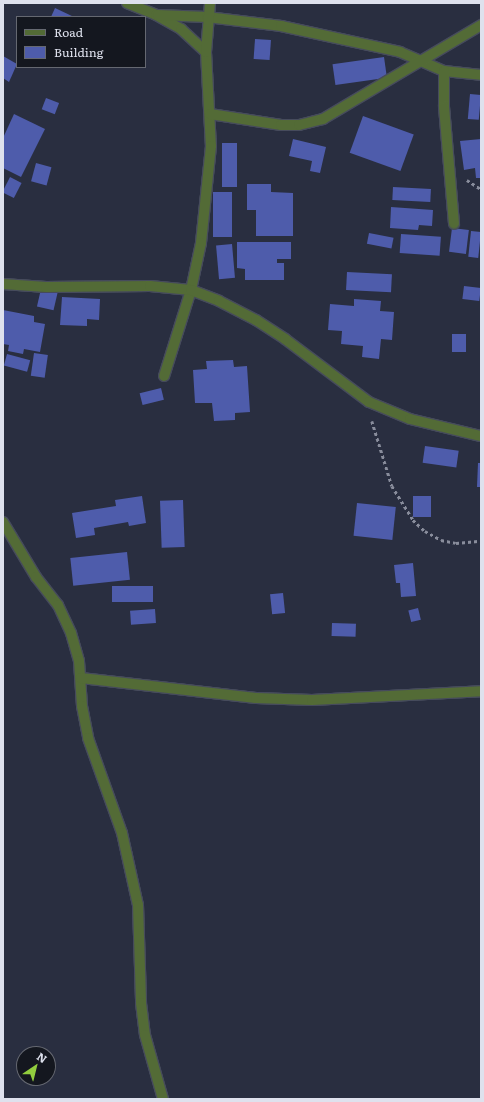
<!DOCTYPE html>
<html>
<head>
<meta charset="utf-8">
<style>
	body { margin:0 }
	#map { position:relative; width:484px; height:1102px; overflow:hidden; background:#292e40; font-family:Literata,serif }
	div>[style] { position:absolute }
	[style*='--x'] { left:calc(var(--x)*1px); top:calc(var(--y)*1px); width:calc(var(--w)*1px); rotate:calc(var(--a)*1deg) }
	.building>* { inset:0; background:#4e5cab; transform-origin:0 0 }
	.path>* { height:2.5px; margin-top:-1.25px; transform-origin:0; background:repeating-linear-gradient(90deg,#898d9c 0 3px,transparent 0 6px) }
	.roads { filter:drop-shadow(1px 0 #464b5c) drop-shadow(-1px 0 #464b5c) drop-shadow(0 1px #464b5c) drop-shadow(0 -1px #464b5c) }
	.minor>* { height:10px; margin:-5px; padding:0 5px; transform-origin:5px; border-radius:5px; background:#536b36 }
	span { translate:-50% -50%; white-space:nowrap; text-align:center; line-height:1.15; -webkit-text-stroke:4px #14171f; paint-order:stroke }
	.frame { position:absolute; inset:0; border:4px solid #dee1ed; pointer-events:none }
	.legend { position:absolute; left:16px; top:16px; width:130px; height:52px; box-sizing:border-box; background:#14171f; border:1px solid #656871; margin:0; padding:5px 7px; list-style:none; font-size:12px; color:#dee1ed }
	.legend li { display:flex; align-items:center; gap:8px; height:20px }
	.legend b { width:20px; border:1px solid #656871 }
	.north { position:absolute; left:16px; top:1046px; width:40px; height:40px; box-sizing:border-box; background:#14171f; border:1px solid #656871; border-radius:50%; rotate:35deg; font-size:11px; font-weight:700; line-height:16px; text-align:center; color:#dee1ed }
	.north::after { content:''; display:block; margin:auto; width:14px; height:18px; background:#92cd3e; clip-path:polygon(50% 0,100% 100%,50% 72%,0 100%) }
</style>
</head>
<body>
<div id="map">
	<div class="building">
		<i style="clip-path:polygon(55px 8px,74px 17px,51px 17px)"></i>
		<i style="left:255px;top:39px;width:16px;height:20px;rotate:4deg"></i>
		<i style="clip-path:polygon(3px 56px,17px 64px,9px 82px,3px 78px)"></i>
		<i style="left:384px;top:57px;width:21px;height:52px;rotate:82deg"></i>
		<i style="left:470px;top:94px;width:11px;height:25px;rotate:5deg"></i>
		<i style="left:46px;top:98px;width:14px;height:12px;rotate:21deg"></i>
		<i style="clip-path:polygon(14px 114px,45px 129px,21px 177px,3px 168px,3px 138px)"></i>
		<i style="left:363px;top:116px;width:54px;height:39px;rotate:20deg"></i>
		<i style="clip-path:polygon(293px 139px,326px 147px,320px 173px,310px 171px,312px 161px,289px 156px)"></i>
		<i style="clip-path:polygon(481px 139px,481px 178px,476px 178px,475px 168px,464px 170px,460px 141px)"></i>
		<i style="left:222px;top:143px;width:15px;height:44px"></i>
		<i style="left:36px;top:163px;width:16px;height:19px;rotate:15deg"></i>
		<i style="left:10px;top:177px;width:13px;height:17px;rotate:27deg"></i>
		<i style="clip-path:polygon(247px 184px,271px 184px,271px 192px,293px 193px,293px 236px,256px 236px,256px 210px,247px 210px)"></i>
		<i style="left:393px;top:187px;width:38px;height:13px;rotate:3deg"></i>
		<i style="left:213px;top:192px;width:19px;height:45px"></i>
		<i style="clip-path:polygon(391px 207px,433px 210px,432px 226px,419px 225px,418px 230px,390px 228px)"></i>
		<i style="left:452px;top:228px;width:17px;height:24px;rotate:7deg"></i>
		<i style="left:471px;top:231px;width:10px;height:26px;rotate:6deg"></i>
		<i style="left:369px;top:233px;width:25px;height:11px;rotate:11deg"></i>
		<i style="left:401px;top:234px;width:40px;height:19px;rotate:4deg"></i>
		<i style="clip-path:polygon(237px 242px,291px 242px,291px 259px,277px 259px,277px 263px,284px 263px,284px 280px,245px 280px,245px 269px,237px 268px)"></i>
		<i style="left:232px;top:244px;width:34px;height:16px;rotate:85deg"></i>
		<i style="left:347px;top:272px;width:45px;height:18px;rotate:3deg"></i>
		<i style="left:464px;top:286px;width:17px;height:13px;rotate:7deg"></i>
		<i style="left:41px;top:289px;width:17px;height:18px;rotate:13deg"></i>
		<i style="clip-path:polygon(62px 297px,100px 299px,99px 320px,87px 319px,87px 326px,60px 325px)"></i>
		<i style="clip-path:polygon(354px 299px,381px 301px,380px 311px,394px 312px,392px 340px,381px 339px,379px 359px,362px 357px,363px 346px,341px 344px,342px 331px,328px 330px,330px 304px,354px 306px)"></i>
		<i style="clip-path:polygon(3px 310px,34px 316px,34px 322px,45px 324px,40px 352px,24px 349px,23px 354px,8px 351px,9px 345px,3px 344px)"></i>
		<i style="left:452px;top:334px;width:14px;height:18px"></i>
		<i style="left:34px;top:353px;width:14px;height:23px;rotate:8deg"></i>
		<i style="left:7px;top:354px;width:24px;height:12px;rotate:15deg"></i>
		<i style="clip-path:polygon(233px 360px,234px 367px,247px 366px,250px 412px,235px 413px,235px 420px,214px 421px,212px 403px,195px 403px,193px 370px,207px 369px,206px 361px)"></i>
		<i style="left:161px;top:388px;width:12px;height:22px;rotate:76deg"></i>
		<i style="left:425px;top:446px;width:34px;height:17px;rotate:8deg"></i>
		<i style="clip-path:polygon(478px 463px,481px 463px,481px 487px,477px 487px)"></i>
		<i style="clip-path:polygon(142px 496px,146px 523px,129px 526px,128px 522px,94px 528px,95px 535px,76px 538px,72px 513px,116px 506px,115px 500px)"></i>
		<i style="left:413px;top:496px;width:18px;height:21px"></i>
		<i style="left:183px;top:500px;width:47px;height:23px;rotate:88deg"></i>
		<i style="left:357px;top:503px;width:39px;height:33px;rotate:6deg"></i>
		<i style="left:127px;top:552px;width:28px;height:57px;rotate:84deg"></i>
		<i style="clip-path:polygon(413px 563px,416px 596px,401px 597px,400px 583px,396px 583px,394px 565px)"></i>
		<i style="left:153px;top:586px;width:16px;height:41px;rotate:90deg"></i>
		<i style="left:283px;top:593px;width:20px;height:13px;rotate:84deg"></i>
		<i style="left:418px;top:608px;width:12px;height:10px;rotate:76deg"></i>
		<i style="left:155px;top:609px;width:14px;height:25px;rotate:86deg"></i>
		<i style="left:332px;top:623px;width:24px;height:13px;rotate:2deg"></i>
	</div>
	<div class="path">
		<i style="--x:467;--y:180;--w:17;--a:33"></i>
		<i style="--x:372;--y:421;--w:68;--a:72.9"></i>
		<i style="--x:392;--y:486;--w:40;--a:58"></i>
		<i style="--x:413;--y:520;--w:16;--a:43"></i>
		<i style="--x:425;--y:531;--w:18;--a:29"></i>
		<i style="--x:441;--y:540;--w:15;--a:11"></i>
		<i style="--x:456;--y:543;--w:25;--a:-5"></i>
	</div>
	<div class="roads">
		<div class="minor">
			<i style="--x:127;--y:3;--w:31;--a:22"></i>
			<i style="--x:156;--y:15;--w:29;--a:29"></i>
			<i style="--x:181;--y:29;--w:34;--a:43"></i>
			<i style="--x:206;--y:52;--w:94;--a:87"></i>
			<i style="--x:211;--y:146;--w:98;--a:95.9"></i>
			<i style="--x:201;--y:243;--w:48;--a:102"></i>
			<i style="--x:191;--y:290;--w:90;--a:107.4"></i>
			<i style="--x:158;--y:15;--w:49;--a:2.3"></i>
			<i style="--x:207;--y:17;--w:75;--a:6.9"></i>
			<i style="--x:281;--y:26;--w:122;--a:12.3"></i>
			<i style="--x:400;--y:52;--w:48;--a:23.4"></i>
			<i style="--x:444;--y:71;--w:37;--a:6"></i>
			<i style="--x:206;--y:52;--w:49;--a:-85.3"></i>
			<i style="--x:444;--y:71;--w:36;--a:90"></i>
			<i style="--x:444;--y:107;--w:117;--a:85.1"></i>
			<i style="--x:210;--y:114;--w:72;--a:8.8"></i>
			<i style="--x:281;--y:125;--w:18;--a:0"></i>
			<i style="--x:299;--y:125;--w:25;--a:-14"></i>
			<i style="--x:323;--y:119;--w:184;--a:-30.7"></i>
			<i style="--x:3;--y:284;--w:43;--a:4"></i>
			<i style="--x:46;--y:287;--w:104;--a:-0.6"></i>
			<i style="--x:150;--y:286;--w:41;--a:5.6"></i>
			<i style="--x:191;--y:290;--w:30;--a:21"></i>
			<i style="--x:219;--y:301;--w:42;--a:27.2"></i>
			<i style="--x:256;--y:320;--w:35;--a:33"></i>
			<i style="--x:285;--y:339;--w:105;--a:36.9"></i>
			<i style="--x:369;--y:402;--w:44;--a:22.5"></i>
			<i style="--x:410;--y:419;--w:73;--a:13.5"></i>
			<i style="--x:3;--y:522;--w:64;--a:59"></i>
			<i style="--x:36;--y:577;--w:36;--a:52"></i>
			<i style="--x:58;--y:605;--w:31;--a:65"></i>
			<i style="--x:71;--y:633;--w:29;--a:74"></i>
			<i style="--x:79;--y:661;--w:45;--a:86.2"></i>
			<i style="--x:82;--y:706;--w:33;--a:79"></i>
			<i style="--x:88;--y:738;--w:101;--a:70.3"></i>
			<i style="--x:122;--y:833;--w:74;--a:77.5"></i>
			<i style="--x:138;--y:905;--w:98;--a:88.2"></i>
			<i style="--x:141;--y:1003;--w:32;--a:83"></i>
			<i style="--x:145;--y:1035;--w:66;--a:74.3"></i>
			<i style="--x:81;--y:678;--w:176;--a:6.5"></i>
			<i style="--x:256;--y:698;--w:56;--a:2"></i>
			<i style="--x:312;--y:700;--w:169;--a:-3"></i>
		</div>
	</div>
	<div class="frame"></div>
	<ul class="legend">
	<li><b style="height:5px;background:#536b36"></b>Road</li>
	<li><b style="height:11px;background:#4e5cab"></b>Building</li>
	</ul>
	<div class="north">N</div>
</div>
</body>
</html>
